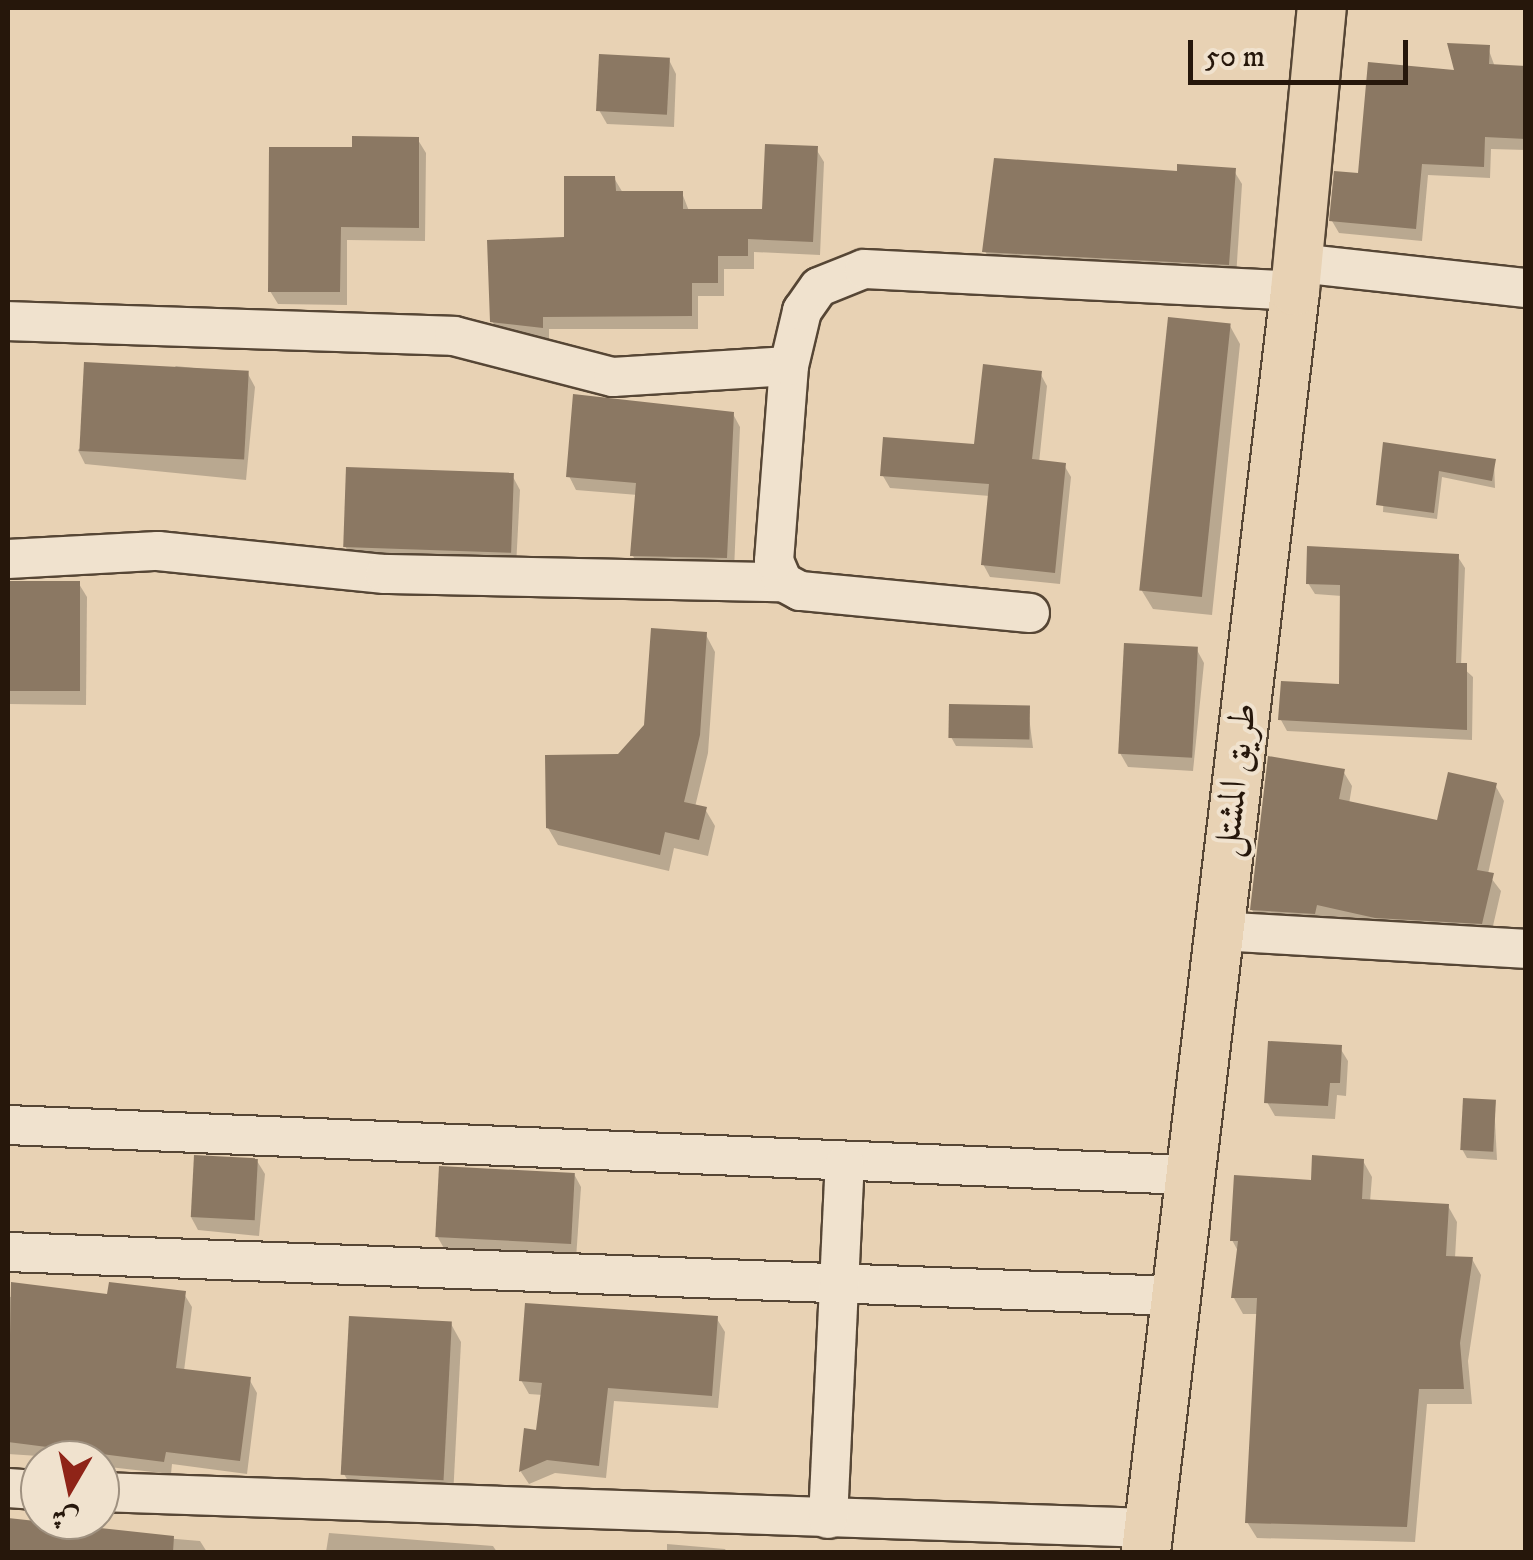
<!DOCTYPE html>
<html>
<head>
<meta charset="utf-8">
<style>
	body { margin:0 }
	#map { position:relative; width:1533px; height:1560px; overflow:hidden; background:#e8d2b4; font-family:"IM FELL DW Pica",Amiri,serif }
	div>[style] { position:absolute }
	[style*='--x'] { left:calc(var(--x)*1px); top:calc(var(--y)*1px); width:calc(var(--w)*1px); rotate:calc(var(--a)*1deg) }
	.shadow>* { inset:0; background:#0003 }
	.building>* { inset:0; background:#8b7863; transform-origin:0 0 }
	.roads { filter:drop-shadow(2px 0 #564635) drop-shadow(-2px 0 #564635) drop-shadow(0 2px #564635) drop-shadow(0 -2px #564635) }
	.minor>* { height:38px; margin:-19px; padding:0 19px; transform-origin:19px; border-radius:19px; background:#f0e2ce }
	.major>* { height:48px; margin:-24px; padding:0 24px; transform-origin:24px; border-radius:24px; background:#e8d2b4 }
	span { translate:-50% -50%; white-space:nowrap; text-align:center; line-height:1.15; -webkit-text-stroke:8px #f0e2ce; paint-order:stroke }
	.street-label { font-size:38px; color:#26170b }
	.frame { position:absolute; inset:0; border:10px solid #26170b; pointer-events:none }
	.north { position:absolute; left:20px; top:1440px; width:100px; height:100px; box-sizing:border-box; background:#f0e2ce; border:2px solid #9f9180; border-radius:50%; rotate:189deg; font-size:28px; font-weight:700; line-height:40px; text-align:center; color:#26170b }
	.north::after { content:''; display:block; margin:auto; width:35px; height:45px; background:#8f2418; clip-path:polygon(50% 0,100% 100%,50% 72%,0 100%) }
	.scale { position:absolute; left:1188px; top:40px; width:220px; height:45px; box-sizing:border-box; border:5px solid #26170b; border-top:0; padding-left:12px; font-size:30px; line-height:35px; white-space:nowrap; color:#26170b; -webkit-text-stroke:8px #f0e2ce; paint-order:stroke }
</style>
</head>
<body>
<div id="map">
	<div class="shadow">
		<i style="clip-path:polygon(1488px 48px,1495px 67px,1526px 69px,1526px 150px,1491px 149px,1490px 178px,1428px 175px,1422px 241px,1339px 233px,1332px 221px,1360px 176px)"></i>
		<i style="clip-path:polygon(669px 60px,676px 74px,674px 127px,607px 124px,599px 110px)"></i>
		<i style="clip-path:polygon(418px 140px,426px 153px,425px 241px,347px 240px,347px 305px,278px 304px,270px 291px,354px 150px)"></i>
		<i style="clip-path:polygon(816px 149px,824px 162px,820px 255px,754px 252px,754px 269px,724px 269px,724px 296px,698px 296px,698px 329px,549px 329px,549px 341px,500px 335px,492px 321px,614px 178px,623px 193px,682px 193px,689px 211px,764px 212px)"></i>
		<i style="clip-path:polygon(1234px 171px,1242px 184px,1236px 278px,992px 265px,985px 251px,1179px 174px)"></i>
		<i style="clip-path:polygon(1230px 326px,1240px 344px,1212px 615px,1153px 609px,1142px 591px)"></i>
		<i style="clip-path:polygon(176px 366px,248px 374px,255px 387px,246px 480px,85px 464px,78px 450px)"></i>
		<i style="clip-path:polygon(1040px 373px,1047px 386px,1039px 463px,1064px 465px,1071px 477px,1060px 584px,990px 577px,983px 564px,990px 496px,890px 488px,883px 476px,976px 446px)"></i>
		<i style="clip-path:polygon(733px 414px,740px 427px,734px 571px,640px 569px,633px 556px,638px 495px,576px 490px,569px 476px)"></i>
		<i style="clip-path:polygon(1386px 445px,1494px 461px,1495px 488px,1442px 477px,1437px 519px,1383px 512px)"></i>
		<i style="clip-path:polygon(513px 477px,520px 490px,516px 567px,353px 560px,345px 546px)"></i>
		<i style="clip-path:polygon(1458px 557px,1465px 568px,1461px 666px,1473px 677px,1472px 740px,1287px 731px,1281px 720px,1342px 687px,1342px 596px,1315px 594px,1308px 583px)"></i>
		<i style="clip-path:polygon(8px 584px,79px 584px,87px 597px,86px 705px,8px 704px)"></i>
		<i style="clip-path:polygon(706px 635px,715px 652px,708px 753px,695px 807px,705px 809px,715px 826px,708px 856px,674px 848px,669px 871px,558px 845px,548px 828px,646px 726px)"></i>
		<i style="clip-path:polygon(1197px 650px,1204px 663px,1193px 771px,1128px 767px,1120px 753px)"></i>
		<i style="clip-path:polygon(1028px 709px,1033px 748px,956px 746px,951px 737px)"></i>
		<i style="clip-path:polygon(1343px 771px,1352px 786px,1349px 804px,1439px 823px,1495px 785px,1504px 801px,1488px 874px,1501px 891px,1490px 939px,1261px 925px,1252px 910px)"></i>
		<i style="clip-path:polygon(1340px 1048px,1348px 1061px,1346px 1096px,1337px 1095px,1335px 1119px,1275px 1116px,1267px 1102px)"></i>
		<i style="clip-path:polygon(1494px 1103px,1497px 1160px,1467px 1158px,1462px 1149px)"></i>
		<i style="clip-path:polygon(257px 1161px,265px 1174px,259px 1236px,198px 1230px,191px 1217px)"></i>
		<i style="clip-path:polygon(1363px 1161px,1372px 1177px,1370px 1202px,1448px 1206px,1457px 1222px,1455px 1258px,1472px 1259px,1481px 1275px,1468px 1361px,1472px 1404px,1427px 1404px,1415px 1542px,1257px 1538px,1247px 1522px,1259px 1314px,1243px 1314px,1234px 1298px,1239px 1253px,1232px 1240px,1313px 1183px)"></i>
		<i style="clip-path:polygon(574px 1174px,581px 1187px,576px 1259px,445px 1250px,437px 1236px)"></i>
		<i style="clip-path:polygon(184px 1294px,192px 1307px,184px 1371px,249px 1379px,257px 1393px,247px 1474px,172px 1464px,171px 1474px,100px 1466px,100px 1460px,8px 1454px,8px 1297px)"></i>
		<i style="clip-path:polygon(717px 1319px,725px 1332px,718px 1408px,614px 1401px,606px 1478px,555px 1473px,529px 1484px,521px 1472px,526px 1431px,539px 1433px,543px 1395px,529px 1394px,521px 1380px)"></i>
		<i style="clip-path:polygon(451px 1324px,461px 1342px,453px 1497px,354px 1492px,344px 1474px)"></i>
		<i style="clip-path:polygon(8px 1525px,200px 1541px,207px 1552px,8px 1552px)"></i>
		<i style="clip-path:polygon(329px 1533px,493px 1546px,497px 1552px,326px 1552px)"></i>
		<i style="clip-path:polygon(667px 1544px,725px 1549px,727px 1552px,667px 1552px)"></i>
	</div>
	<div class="building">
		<i style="clip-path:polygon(1447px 43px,1490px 45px,1489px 64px,1526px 66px,1526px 139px,1485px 137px,1484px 167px,1422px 164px,1416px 229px,1329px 221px,1334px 171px,1358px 173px,1368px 62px,1454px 70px)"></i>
		<i style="left:599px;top:54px;width:71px;height:57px;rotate:3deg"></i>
		<i style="clip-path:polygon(352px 136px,419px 137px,419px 228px,341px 227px,340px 292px,268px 292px,269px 147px,352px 147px)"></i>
		<i style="clip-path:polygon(765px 144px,818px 146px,813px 242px,748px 239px,748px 256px,718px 256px,718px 283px,692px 283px,692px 316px,543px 317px,543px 328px,490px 322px,487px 240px,564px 237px,564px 176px,615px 176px,616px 191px,683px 191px,683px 209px,762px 209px)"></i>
		<i style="clip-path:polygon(994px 158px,1177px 171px,1177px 164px,1236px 168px,1229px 265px,982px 252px)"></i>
		<i style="left:1168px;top:317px;width:63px;height:275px;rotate:6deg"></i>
		<i style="left:84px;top:362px;width:165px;height:89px;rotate:3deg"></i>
		<i style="clip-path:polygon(983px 364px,1042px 371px,1032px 459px,1066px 463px,1055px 573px,981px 565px,989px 484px,880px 476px,883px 437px,974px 444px)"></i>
		<i style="clip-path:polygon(573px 394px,734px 412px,727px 558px,630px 556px,636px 483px,566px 477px)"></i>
		<i style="clip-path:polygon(1383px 442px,1496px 459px,1492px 481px,1439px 471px,1434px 513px,1376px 505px)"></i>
		<i style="left:346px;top:467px;width:168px;height:80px;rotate:2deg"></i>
		<i style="clip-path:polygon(1307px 546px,1459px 554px,1456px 663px,1467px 663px,1467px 730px,1278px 720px,1281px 681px,1339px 684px,1340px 585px,1306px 584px)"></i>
		<i style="left:8px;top:581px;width:72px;height:110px"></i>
		<i style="clip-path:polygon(651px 628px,707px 632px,700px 735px,684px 802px,707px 807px,699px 840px,665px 832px,660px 855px,546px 828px,545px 755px,618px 754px,644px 725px)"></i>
		<i style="left:1124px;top:643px;width:74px;height:111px;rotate:3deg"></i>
		<i style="left:949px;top:704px;width:81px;height:34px;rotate:1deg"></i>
		<i style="clip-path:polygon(1268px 756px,1345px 769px,1339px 799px,1437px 820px,1448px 772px,1497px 783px,1477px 870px,1494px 873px,1482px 924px,1375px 918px,1317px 905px,1315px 914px,1250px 910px)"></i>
		<i style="clip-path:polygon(1268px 1041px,1342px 1045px,1340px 1083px,1330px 1083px,1328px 1106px,1264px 1103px)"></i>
		<i style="left:1463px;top:1098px;width:33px;height:52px;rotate:3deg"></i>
		<i style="left:194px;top:1155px;width:64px;height:62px;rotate:3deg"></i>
		<i style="clip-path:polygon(1312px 1155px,1364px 1159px,1362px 1199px,1449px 1204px,1446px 1256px,1473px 1257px,1460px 1343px,1464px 1389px,1419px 1389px,1407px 1527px,1245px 1523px,1257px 1298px,1231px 1298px,1238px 1241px,1230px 1241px,1234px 1175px,1311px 1180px)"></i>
		<i style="left:439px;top:1166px;width:136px;height:71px;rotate:3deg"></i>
		<i style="clip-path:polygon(11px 1282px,107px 1294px,109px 1282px,186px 1291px,176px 1368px,251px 1377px,240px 1461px,166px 1452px,164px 1462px,8px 1442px)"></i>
		<i style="clip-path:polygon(525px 1303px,718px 1316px,712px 1396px,608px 1388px,599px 1466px,547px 1460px,519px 1472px,524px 1428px,536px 1430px,542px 1383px,519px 1381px)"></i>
		<i style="left:349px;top:1316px;width:103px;height:159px;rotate:3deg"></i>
		<i style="clip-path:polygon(8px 1518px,174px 1536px,173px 1552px,8px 1552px)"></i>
	</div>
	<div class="roads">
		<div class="minor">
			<i style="--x:1298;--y:263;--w:229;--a:6.3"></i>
			<i style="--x:8;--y:321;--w:446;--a:1.9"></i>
			<i style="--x:454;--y:336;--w:164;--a:14.5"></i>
			<i style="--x:613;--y:377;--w:176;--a:-3.6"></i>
			<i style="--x:8;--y:559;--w:150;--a:-3.1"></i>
			<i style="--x:158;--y:551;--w:228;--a:5.8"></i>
			<i style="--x:385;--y:574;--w:398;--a:1.2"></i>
			<i style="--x:1030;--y:613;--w:231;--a:-174.5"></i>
			<i style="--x:800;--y:591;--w:19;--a:-152"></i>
			<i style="--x:783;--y:582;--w:23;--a:-113"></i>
			<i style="--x:774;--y:561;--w:196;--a:-85.6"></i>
			<i style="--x:789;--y:366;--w:57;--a:-76.7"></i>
			<i style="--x:802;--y:311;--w:29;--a:-55"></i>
			<i style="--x:819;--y:287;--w:48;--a:-21.8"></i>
			<i style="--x:864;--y:269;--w:432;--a:2.9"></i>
			<i style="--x:1217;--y:931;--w:310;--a:3.3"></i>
			<i style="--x:8;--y:1125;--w:1180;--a:2.43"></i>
			<i style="--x:8;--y:1252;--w:1167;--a:2.16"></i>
			<i style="--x:8;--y:1488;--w:32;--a:4"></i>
			<i style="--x:100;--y:1492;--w:1050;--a:1.97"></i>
			<i style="--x:828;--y:1519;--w:355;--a:-87.3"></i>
		</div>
		<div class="major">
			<i style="--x:1146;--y:1552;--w:1270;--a:-83.26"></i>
			<i style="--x:1295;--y:291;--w:284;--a:-84.6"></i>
		</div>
	</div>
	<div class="street-label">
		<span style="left:1236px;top:780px;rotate:-83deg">طريق المشتل</span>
	</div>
	<div class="frame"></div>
	<div class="north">ش</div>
	<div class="scale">50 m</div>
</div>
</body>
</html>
